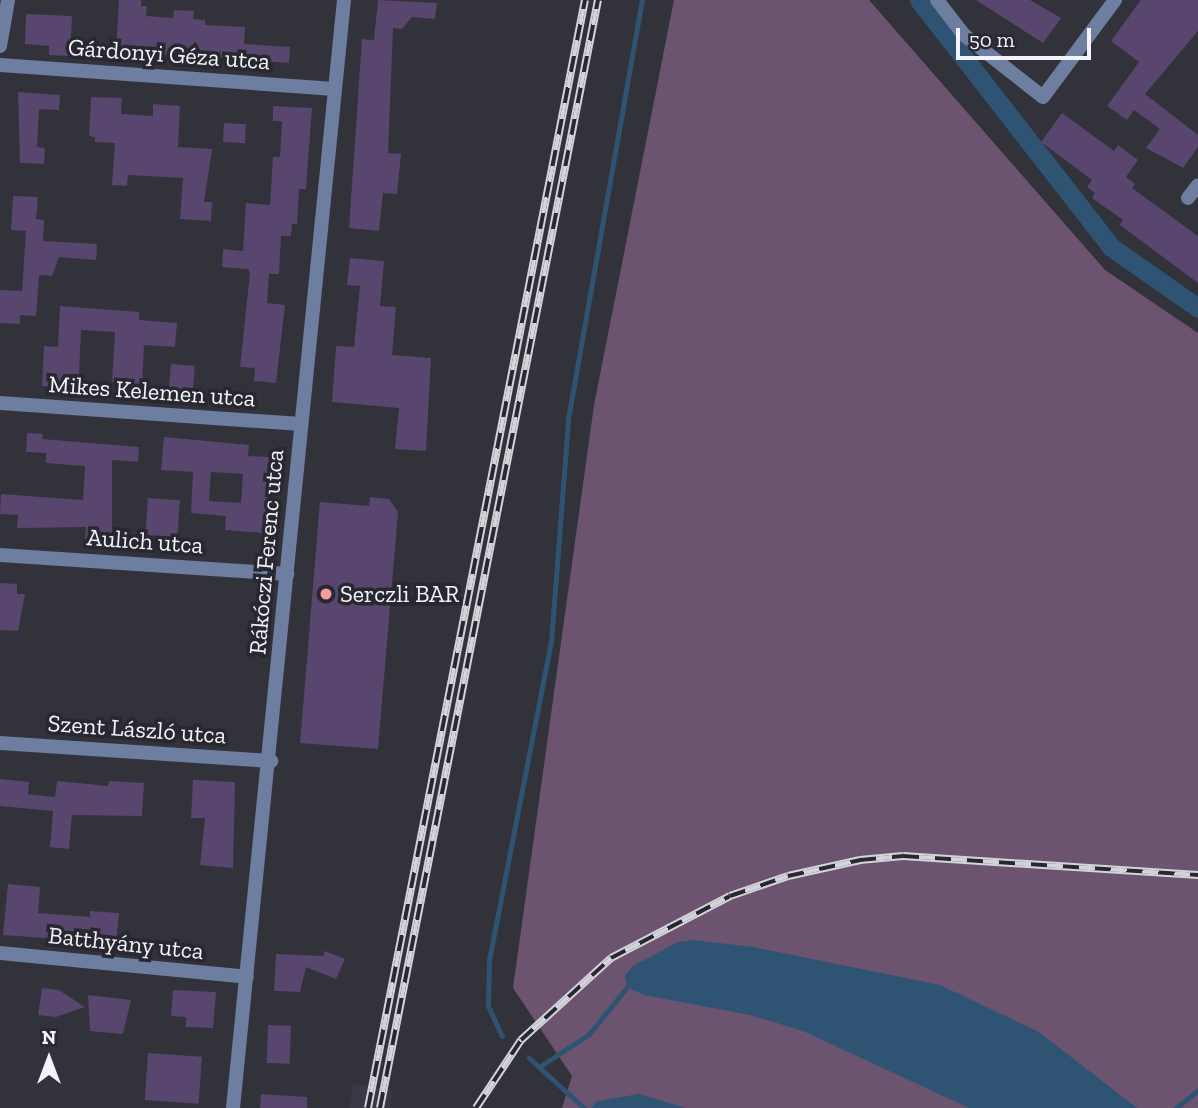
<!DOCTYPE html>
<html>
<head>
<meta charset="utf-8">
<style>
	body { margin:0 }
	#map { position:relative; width:1198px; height:1108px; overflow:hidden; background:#31323a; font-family:"Zilla Slab",serif }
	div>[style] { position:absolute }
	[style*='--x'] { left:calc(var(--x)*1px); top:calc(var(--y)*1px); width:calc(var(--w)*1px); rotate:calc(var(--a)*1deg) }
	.built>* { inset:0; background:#383847 }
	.green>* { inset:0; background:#6c536f }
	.water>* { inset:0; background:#2f5473 }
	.stream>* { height:5px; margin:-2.5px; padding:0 2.5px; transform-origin:2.5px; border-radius:2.5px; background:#2f5473 }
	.canal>* { height:19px; margin:-9.5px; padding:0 9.5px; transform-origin:9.5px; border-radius:9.5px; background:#2f5473 }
	.building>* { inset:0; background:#58466e; transform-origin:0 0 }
	.street>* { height:14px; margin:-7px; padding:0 7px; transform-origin:7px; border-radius:7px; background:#6d7ea1 }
	.rail>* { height:8px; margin-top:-4px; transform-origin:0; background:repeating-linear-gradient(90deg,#282830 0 16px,#d3d3da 0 32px); box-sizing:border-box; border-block:2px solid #d3d3da }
	.dots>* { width:19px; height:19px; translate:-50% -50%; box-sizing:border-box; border:4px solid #282830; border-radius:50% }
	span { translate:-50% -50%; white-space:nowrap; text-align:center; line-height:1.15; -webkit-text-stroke:7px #282830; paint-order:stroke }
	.street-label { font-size:24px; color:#f3f3f9 }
	.poi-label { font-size:24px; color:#f3f3f9 }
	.left { translate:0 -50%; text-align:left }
	.north { position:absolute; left:14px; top:1024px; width:70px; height:70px; -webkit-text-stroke:5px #282830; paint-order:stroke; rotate:0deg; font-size:19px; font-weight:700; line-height:28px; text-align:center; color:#f3f3f9 }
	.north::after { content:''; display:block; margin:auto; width:24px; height:32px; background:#f3f3f9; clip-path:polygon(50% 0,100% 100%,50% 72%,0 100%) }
	.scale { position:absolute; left:956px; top:28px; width:135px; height:32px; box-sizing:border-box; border:4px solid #f3f3f9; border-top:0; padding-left:9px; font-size:21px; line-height:24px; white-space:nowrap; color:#f3f3f9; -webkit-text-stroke:5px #282830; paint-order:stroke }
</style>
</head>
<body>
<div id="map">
	<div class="built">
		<i style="clip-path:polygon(353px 1083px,393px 1090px,390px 1108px,349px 1108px)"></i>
	</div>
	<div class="green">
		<i style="clip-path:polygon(674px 0,869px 0,1105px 270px,1198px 333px,1198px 1108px,562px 1108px,572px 1076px,513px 988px,594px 405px)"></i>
	</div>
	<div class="water">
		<i style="clip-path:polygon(693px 940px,753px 947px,940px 985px,1039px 1032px,1137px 1108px,969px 1108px,803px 1031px,750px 1015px,644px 995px,627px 987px,625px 975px,633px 966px,678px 942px)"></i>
		<i style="clip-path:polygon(639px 1094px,686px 1108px,591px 1108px,597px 1101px)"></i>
	</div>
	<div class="stream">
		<i style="--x:502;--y:1036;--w:33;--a:-115"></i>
		<i style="--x:488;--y:1006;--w:46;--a:-88.8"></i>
		<i style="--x:489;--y:960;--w:324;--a:-79"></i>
		<i style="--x:551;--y:642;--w:224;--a:-85.6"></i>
		<i style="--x:568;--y:419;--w:425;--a:-80"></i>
		<i style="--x:529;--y:1058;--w:74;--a:42.3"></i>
		<i style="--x:539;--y:1067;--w:60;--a:-33.4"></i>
		<i style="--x:589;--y:1034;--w:60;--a:-51"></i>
		<i style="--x:1176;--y:1108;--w:28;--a:-39"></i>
	</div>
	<div class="canal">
		<i style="--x:919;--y:0;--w:313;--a:52.1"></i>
		<i style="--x:1111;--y:247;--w:106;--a:35"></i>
	</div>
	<div class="building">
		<i style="clip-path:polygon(119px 0,141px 0,141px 6px,147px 6px,146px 16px,173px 18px,174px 10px,194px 11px,193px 19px,205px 20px,205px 25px,245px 27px,244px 44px,290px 47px,289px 63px,116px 51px)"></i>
		<i style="clip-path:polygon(378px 0,437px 3px,435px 19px,412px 17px,402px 29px,393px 28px,388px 153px,401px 154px,397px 194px,383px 193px,379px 231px,349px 228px,362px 39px,374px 40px)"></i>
		<i style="clip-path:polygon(976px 0,1030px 0,1061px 18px,1043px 43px)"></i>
		<i style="clip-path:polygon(1141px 0,1198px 0,1198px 31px,1145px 94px,1198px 135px,1198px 147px,1183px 168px,1146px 148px,1160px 129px,1134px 110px,1127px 120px,1107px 106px,1139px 62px,1111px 41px)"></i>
		<i style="clip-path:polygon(26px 14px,72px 16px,70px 56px,49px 55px,49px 46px,25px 44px)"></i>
		<i style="clip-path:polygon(18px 92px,60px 95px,59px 110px,39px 109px,37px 147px,45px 148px,44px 164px,20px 163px)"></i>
		<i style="clip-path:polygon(91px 97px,122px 98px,121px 114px,153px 116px,153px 104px,180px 106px,178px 147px,212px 149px,204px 202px,212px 202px,211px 221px,180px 219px,183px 178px,128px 175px,127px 186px,112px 185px,115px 143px,95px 142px,95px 137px,89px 136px)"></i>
		<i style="clip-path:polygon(273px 106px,312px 108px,306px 189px,299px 189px,297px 224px,292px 224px,291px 236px,281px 236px,279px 274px,269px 274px,267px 303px,285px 305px,276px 383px,254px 381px,255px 368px,240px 367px,250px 273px,248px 269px,222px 267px,223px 249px,243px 251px,246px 203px,270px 205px,273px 157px,280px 157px,282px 121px,273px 121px)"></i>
		<i style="clip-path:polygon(1062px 113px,1114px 151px,1118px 145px,1138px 160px,1126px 177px,1135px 184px,1132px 188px,1198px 236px,1198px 283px,1120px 225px,1123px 220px,1092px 198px,1095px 193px,1087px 187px,1092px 180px,1041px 142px)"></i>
		<i style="left:224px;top:123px;width:22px;height:19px;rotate:3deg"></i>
		<i style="clip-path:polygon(13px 196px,38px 197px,36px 219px,44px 220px,43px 241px,97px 244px,96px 260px,59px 257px,52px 276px,39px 275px,36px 316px,20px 315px,20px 324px,0 323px,0 290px,22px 291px,26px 231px,11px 230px)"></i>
		<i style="clip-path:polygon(350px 258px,384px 261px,380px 306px,396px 307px,392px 355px,431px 358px,426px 451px,395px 449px,399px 408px,332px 402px,336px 346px,354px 347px,360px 286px,347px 285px)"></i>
		<i style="clip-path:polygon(60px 306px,139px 312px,139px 320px,177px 323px,175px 347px,144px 345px,142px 384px,112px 382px,115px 332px,81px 330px,79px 374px,69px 374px,69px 388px,42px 386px,44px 346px,58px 347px)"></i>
		<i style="left:171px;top:364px;width:24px;height:26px;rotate:5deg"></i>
		<i style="clip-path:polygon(27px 433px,43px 434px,42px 439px,139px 447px,138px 462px,112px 460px,112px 541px,85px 539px,86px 527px,17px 528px,18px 515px,0 514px,1px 494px,83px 500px,85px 466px,46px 463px,46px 453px,26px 452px)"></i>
		<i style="clip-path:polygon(evenodd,164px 437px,249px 445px,248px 456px,269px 457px,267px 498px,278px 499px,276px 523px,263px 522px,262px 533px,225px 530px,226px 516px,191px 513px,193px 472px,161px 470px,164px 437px,211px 472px,243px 474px,241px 503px,209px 501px,211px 472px)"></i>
		<i style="clip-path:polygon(370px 497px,389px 499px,398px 512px,378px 749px,300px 743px,320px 502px,369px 506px)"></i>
		<i style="left:148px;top:498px;width:32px;height:37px;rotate:4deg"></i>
		<i style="clip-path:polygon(0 583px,17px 584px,17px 594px,25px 594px,18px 631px,0 630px)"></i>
		<i style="clip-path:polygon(0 779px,29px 782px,28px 794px,55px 797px,57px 781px,108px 786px,109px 781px,144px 783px,142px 816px,72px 815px,69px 849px,50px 847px,53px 811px,0 806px)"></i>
		<i style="clip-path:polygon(193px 780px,235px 782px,233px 868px,200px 865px,205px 818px,191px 818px)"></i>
		<i style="clip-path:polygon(8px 884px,40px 887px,38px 913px,90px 917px,90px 911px,119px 913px,116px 943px,3px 935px)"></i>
		<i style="clip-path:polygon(325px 951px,345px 959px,336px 979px,306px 967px,300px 992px,274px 991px,276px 954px,323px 956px)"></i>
		<i style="clip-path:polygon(42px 988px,59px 990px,85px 1007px,56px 1017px,38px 1015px)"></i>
		<i style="clip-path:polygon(173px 990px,216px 992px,213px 1028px,186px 1027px,186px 1017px,171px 1016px)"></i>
		<i style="clip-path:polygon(88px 995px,131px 1000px,123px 1034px,90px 1031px)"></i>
		<i style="left:268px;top:1025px;width:23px;height:38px;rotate:2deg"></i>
		<i style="left:148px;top:1053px;width:54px;height:47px;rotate:4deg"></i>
		<i style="clip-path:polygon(261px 1094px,307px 1097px,307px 1108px,260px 1108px)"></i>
	</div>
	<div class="street">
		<i style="--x:937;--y:0;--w:44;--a:52.4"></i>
		<i style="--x:964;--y:35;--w:100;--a:38.1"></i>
		<i style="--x:1043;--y:97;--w:121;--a:-53.4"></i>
		<i style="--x:0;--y:46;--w:47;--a:-80.1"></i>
		<i style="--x:0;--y:65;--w:335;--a:4.1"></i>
		<i style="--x:1188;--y:198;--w:16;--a:-52"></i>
		<i style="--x:0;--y:403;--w:302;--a:4"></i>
		<i style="--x:0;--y:555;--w:288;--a:3.8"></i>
		<i style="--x:0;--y:743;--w:272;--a:3.8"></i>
		<i style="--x:0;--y:953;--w:248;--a:5.5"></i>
		<i style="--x:233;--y:1108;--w:1114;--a:-84.28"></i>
	</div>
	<div class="rail">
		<i style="--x:368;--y:1108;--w:1129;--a:-78.92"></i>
		<i style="--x:380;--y:1108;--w:1129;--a:-78.87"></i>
		<i style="--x:476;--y:1108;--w:82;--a:-56.5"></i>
		<i style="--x:521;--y:1040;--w:122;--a:-42.3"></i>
		<i style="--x:611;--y:958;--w:134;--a:-27.5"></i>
		<i style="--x:730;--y:896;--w:61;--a:-19"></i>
		<i style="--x:788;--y:876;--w:74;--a:-12.5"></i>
		<i style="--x:860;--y:860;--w:43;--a:-5.3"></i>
		<i style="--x:903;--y:856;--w:296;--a:3.7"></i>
	</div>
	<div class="dots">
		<i style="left:326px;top:594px;background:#f59b99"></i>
	</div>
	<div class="street-label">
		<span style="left:169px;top:54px;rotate:4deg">Gárdonyi Géza utca</span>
		<span style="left:152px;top:391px;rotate:4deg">Mikes Kelemen utca</span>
		<span style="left:145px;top:541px;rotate:4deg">Aulich utca</span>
		<span style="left:266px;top:552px;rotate:-85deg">Rákóczi Ferenc utca</span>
		<span style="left:137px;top:729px;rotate:4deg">Szent László utca</span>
		<span style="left:126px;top:943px;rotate:6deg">Batthyány utca</span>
	</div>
	<div class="poi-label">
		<span class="left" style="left:340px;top:594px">Serczli BAR</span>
	</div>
	<div class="north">N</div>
	<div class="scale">50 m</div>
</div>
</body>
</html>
